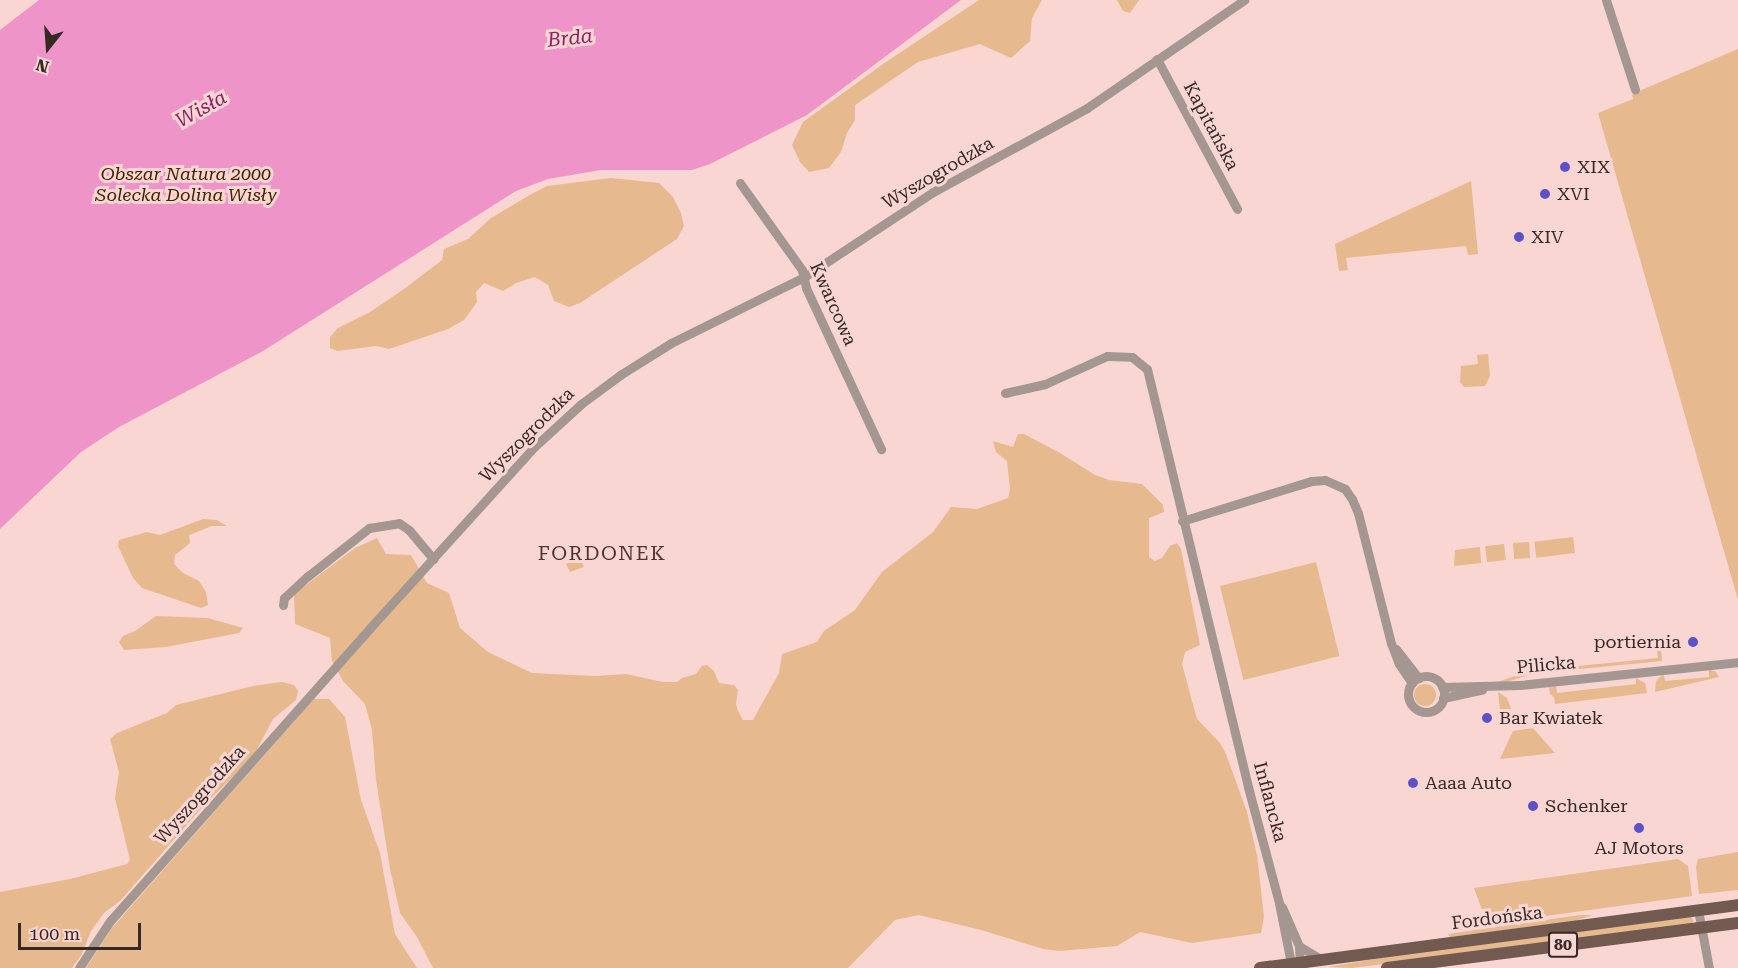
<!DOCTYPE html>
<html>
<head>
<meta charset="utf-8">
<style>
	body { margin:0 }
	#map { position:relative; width:1738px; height:968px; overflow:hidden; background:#fad6d2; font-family:"Roboto Serif",serif }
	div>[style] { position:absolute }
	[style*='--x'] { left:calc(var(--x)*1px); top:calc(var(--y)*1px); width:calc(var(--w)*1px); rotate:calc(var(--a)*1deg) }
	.green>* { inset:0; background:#e6ba8e; transform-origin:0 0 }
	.round { border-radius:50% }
	.water>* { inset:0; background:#ee94c9 }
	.minor>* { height:9px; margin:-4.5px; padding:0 4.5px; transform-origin:4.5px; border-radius:4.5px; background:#a49791 }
	.minor>.ring { margin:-4.5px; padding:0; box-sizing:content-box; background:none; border:9px solid #a49791; border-radius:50% }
	.major>* { height:12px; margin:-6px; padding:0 6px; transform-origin:6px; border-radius:6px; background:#725a50 }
	.dots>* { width:16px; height:16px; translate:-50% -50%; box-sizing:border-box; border:3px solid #fad6d2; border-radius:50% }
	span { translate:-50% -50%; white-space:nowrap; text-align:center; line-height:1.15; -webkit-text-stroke:6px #fad6d2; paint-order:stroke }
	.shield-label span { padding:2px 4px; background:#fad6d2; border:2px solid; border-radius:4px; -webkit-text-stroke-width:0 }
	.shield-label { font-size:16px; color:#352826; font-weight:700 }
	.street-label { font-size:18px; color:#352826 }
	.poi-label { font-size:18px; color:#352826 }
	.left { translate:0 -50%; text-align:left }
	.right { translate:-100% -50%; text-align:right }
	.park-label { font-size:18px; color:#402402; font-style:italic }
	.water-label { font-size:20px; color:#8a2268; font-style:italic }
	.neighbourhood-label { font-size:20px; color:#503431; letter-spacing:1.5px }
	.north { position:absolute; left:18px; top:18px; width:60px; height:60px; -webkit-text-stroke:4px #fad6d2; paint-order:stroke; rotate:197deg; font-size:16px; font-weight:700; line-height:24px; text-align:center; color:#352826 }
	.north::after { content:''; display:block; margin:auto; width:21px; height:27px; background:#352826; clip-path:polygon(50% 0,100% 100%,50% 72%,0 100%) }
	.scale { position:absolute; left:18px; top:923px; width:123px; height:27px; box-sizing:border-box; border:3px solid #352826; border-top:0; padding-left:8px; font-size:18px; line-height:21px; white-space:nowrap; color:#352826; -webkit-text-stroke:4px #fad6d2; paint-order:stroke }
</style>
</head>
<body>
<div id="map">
	<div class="green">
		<i style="clip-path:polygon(979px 0,1042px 0,1032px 18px,1030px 41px,1011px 58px,980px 44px,918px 62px,855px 105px,855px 120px,847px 133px,841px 152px,829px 168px,809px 172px,800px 162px,792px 145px,803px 122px,883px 64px)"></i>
		<i style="clip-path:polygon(1117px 0,1139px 0,1130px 13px,1123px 11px)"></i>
		<i style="clip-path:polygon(1738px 49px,1738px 600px,1598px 113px,1633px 99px,1632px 94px)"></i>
		<i style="clip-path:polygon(611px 178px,659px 183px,673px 197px,681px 213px,684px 226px,677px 239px,580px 303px,569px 307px,554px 301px,548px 285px,535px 277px,516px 283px,503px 291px,484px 283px,476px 292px,477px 302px,464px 320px,448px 329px,389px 349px,376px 346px,338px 351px,330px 348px,330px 337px,338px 328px,370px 312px,404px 289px,442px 260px,444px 249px,468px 239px,491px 218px,528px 196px,547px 186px)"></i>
		<i style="clip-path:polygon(1471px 181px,1478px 254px,1468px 255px,1466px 246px,1346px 258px,1348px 270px,1339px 271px,1335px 244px)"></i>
		<i style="clip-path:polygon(1488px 354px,1490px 376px,1485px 386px,1464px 387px,1460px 382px,1461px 366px,1478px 364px,1477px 355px)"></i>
		<i style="clip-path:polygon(1018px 434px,1024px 434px,1060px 453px,1095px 475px,1109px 480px,1142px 484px,1163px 505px,1164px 512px,1149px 518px,1149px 557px,1155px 561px,1162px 558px,1170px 546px,1177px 543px,1181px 549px,1200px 645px,1185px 652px,1182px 664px,1197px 719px,1220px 743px,1226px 754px,1247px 812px,1257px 855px,1264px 917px,1261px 933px,1192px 943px,1140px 932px,1117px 946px,1060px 951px,1043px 949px,981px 930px,919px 915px,895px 920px,848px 968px,433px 968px,417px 937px,400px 913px,390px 869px,376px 780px,372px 730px,365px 704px,343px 681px,332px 661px,330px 638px,295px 624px,294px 594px,355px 548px,377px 538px,386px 554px,411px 555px,427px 583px,449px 593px,460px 628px,488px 652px,532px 673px,595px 676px,626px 674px,663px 682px,677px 682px,682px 678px,696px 674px,702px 666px,707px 665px,714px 671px,719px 683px,734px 685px,738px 690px,736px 704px,738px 711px,743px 720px,753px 720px,779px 673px,782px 654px,817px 642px,824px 631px,855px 610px,882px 572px,933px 532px,951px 507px,977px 509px,1008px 498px,1010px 489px,1007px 461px,996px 452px,993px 441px,1013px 447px)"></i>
		<i style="clip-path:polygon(203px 519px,217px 520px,227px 526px,212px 526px,189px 535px,190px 543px,175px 555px,174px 564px,183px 573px,199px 581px,206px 592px,208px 605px,201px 608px,142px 588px,133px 578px,118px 546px,119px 540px,147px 532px,160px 535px)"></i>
		<i style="left:1573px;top:537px;width:16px;height:39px;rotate:83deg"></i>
		<i style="left:1529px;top:542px;width:16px;height:16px;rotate:86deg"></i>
		<i style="left:1504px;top:544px;width:16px;height:19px;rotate:83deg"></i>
		<i style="clip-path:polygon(1480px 547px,1481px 563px,1454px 566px,1455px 550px)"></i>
		<i style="clip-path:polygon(579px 557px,584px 567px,570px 572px,566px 564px)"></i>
		<i style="left:1316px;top:562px;width:97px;height:99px;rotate:76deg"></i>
		<i style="clip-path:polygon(156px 616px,208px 618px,243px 628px,239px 633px,166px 647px,124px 650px,119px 642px,123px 636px,135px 631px)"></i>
		<i style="clip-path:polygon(1660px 640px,1662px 661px,1569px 670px,1568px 667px,1658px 658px,1656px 641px)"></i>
		<i style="left:1534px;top:670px;width:3px;height:82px;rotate:72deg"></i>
		<i style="clip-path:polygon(1709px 670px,1715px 671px,1719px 677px,1655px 692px,1656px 681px,1661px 676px,1664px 675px,1665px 681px,1709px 677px)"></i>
		<i style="clip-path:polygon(1636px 678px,1645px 683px,1647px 693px,1555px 704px,1554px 697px,1550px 694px,1549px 687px,1556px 686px,1557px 693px,1636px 684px)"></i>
		<i style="clip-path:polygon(282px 682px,294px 685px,298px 691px,296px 700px,273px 719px,253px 757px,205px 804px,120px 901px,104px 913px,91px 931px,82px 954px,72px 968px,0 968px,0 892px,70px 879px,127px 864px,130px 860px,115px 798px,119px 772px,110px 739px,117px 733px,167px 713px,176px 705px,253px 686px)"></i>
		<i class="round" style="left:1414px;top:684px;width:22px;height:22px"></i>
		<i style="clip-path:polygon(1498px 692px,1507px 698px,1511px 709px,1500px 710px)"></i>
		<i style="clip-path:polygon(314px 699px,329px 699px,345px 717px,361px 800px,380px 853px,395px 934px,417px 968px,86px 968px,112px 928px)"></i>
		<i style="clip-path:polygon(1533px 728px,1555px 753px,1500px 759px,1513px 731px)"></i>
		<i style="clip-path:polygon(1738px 852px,1738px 890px,1699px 894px,1696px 867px,1698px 859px)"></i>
		<i style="clip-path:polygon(1678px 859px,1688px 866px,1692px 896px,1487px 924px,1474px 888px)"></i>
		<i style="clip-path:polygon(1580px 915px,1592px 915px,1576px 921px,1450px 937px,1448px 934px)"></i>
		<i style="clip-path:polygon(1691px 917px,1694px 921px,1688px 925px,1352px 968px,1327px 967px,1445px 947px)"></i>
	</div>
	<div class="water">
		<i style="clip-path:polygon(39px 0,961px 0,807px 115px,710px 164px,692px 170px,601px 170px,548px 179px,516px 191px,263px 351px,119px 427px,81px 452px,0 529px,0 30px)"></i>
	</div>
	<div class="minor">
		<i style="--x:1606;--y:0;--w:94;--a:72"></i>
		<i style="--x:1157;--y:59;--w:170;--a:61.9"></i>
		<i style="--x:740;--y:183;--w:107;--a:54.5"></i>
		<i style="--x:802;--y:270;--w:18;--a:77"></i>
		<i style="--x:806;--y:288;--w:178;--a:65"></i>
		<i style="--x:1005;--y:393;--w:41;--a:-12.7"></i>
		<i style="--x:1045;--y:384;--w:68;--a:-24.3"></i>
		<i style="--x:1107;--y:356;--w:25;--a:2"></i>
		<i style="--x:1132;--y:357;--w:19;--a:39"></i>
		<i style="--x:1147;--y:369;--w:430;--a:76.4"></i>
		<i style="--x:1248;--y:787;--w:120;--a:75"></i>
		<i style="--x:1279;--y:903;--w:66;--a:78.7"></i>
		<i style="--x:1182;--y:521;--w:135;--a:-17.2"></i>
		<i style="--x:1311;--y:481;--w:14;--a:-4"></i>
		<i style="--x:1325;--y:480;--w:22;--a:24"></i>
		<i style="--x:1345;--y:489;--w:12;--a:55"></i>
		<i style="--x:1352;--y:499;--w:15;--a:67"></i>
		<i style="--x:1358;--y:513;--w:134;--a:75.8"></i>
		<i style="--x:1391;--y:643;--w:22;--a:69"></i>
		<i style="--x:1399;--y:664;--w:23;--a:56"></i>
		<i style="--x:283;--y:605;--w:7;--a:-82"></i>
		<i style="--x:284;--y:598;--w:33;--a:-43"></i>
		<i style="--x:308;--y:576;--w:78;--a:-38.2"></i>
		<i style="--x:369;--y:528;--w:30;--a:-9"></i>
		<i style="--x:399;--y:523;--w:12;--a:35"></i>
		<i style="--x:409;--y:530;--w:38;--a:50"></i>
		<i style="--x:1396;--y:649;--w:37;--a:52"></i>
		<i class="ring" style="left:1408px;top:676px;width:27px;height:27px"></i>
		<i style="--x:1442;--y:687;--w:78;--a:-1.5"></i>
		<i style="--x:1520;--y:685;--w:219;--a:-6"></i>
		<i style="--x:1443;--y:698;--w:40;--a:-12"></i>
		<i style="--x:1282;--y:907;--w:43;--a:66.4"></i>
		<i style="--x:1299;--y:946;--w:22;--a:87"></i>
		<i style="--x:1698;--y:910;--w:59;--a:79.3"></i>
		<i style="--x:1299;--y:946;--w:27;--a:31"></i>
		<i style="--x:79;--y:968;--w:56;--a:-56.6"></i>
		<i style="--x:110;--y:921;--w:390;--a:-48.4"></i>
		<i style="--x:369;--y:629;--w:244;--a:-47.8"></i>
		<i style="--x:533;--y:448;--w:65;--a:-42.5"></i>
		<i style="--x:581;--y:404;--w:49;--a:-36.6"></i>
		<i style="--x:620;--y:375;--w:60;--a:-32.1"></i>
		<i style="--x:671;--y:343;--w:148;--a:-26.4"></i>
		<i style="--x:804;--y:277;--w:154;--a:-33.4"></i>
		<i style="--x:933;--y:192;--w:175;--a:-28.6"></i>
		<i style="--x:1087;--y:108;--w:191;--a:-34.5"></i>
	</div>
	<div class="major">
		<i style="--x:1260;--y:968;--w:482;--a:-7.5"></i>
		<i style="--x:1387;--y:968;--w:354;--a:-7.3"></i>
	</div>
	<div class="dots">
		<i style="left:1565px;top:167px;background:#5d51c9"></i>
		<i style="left:1545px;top:194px;background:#5d51c9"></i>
		<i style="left:1519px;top:237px;background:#5d51c9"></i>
		<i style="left:1693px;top:642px;background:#5d51c9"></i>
		<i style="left:1487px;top:718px;background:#5d51c9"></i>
		<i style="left:1413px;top:783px;background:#5d51c9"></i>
		<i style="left:1533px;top:806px;background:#5d51c9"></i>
		<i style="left:1639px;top:828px;background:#5d51c9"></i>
	</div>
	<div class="shield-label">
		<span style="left:1563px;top:945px">80</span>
	</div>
	<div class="street-label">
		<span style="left:1211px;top:126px;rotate:62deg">Kapitańska</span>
		<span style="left:938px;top:173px;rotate:-30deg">Wyszogrodzka</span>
		<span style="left:833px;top:304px;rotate:66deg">Kwarcowa</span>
		<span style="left:527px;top:435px;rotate:-45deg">Wyszogrodzka</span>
		<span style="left:1546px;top:665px;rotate:-5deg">Pilicka</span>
		<span style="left:200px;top:795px;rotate:-48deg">Wyszogrodzka</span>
		<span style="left:1270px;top:802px;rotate:75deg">Inflancka</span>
		<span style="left:1497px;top:918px;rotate:-7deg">Fordońska</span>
	</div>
	<div class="poi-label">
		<span class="left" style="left:1577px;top:167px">XIX</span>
		<span class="left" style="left:1557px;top:194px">XVI</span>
		<span class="left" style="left:1531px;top:237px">XIV</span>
		<span class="right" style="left:1681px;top:642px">portiernia</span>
		<span class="left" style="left:1499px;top:718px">Bar Kwiatek</span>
		<span class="left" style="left:1425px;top:783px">Aaaa Auto</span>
		<span class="left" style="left:1545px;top:806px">Schenker</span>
		<span style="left:1639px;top:848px">AJ Motors</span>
	</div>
	<div class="park-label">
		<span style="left:186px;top:185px">Obszar Natura 2000<br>Solecka Dolina Wisły</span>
	</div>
	<div class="water-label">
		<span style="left:570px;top:38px;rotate:-6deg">Brda</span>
		<span style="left:201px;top:109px;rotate:-29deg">Wisła</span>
	</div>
	<div class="neighbourhood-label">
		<span style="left:602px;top:553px">FORDONEK</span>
	</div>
	<div class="north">N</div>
	<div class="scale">100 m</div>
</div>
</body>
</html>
